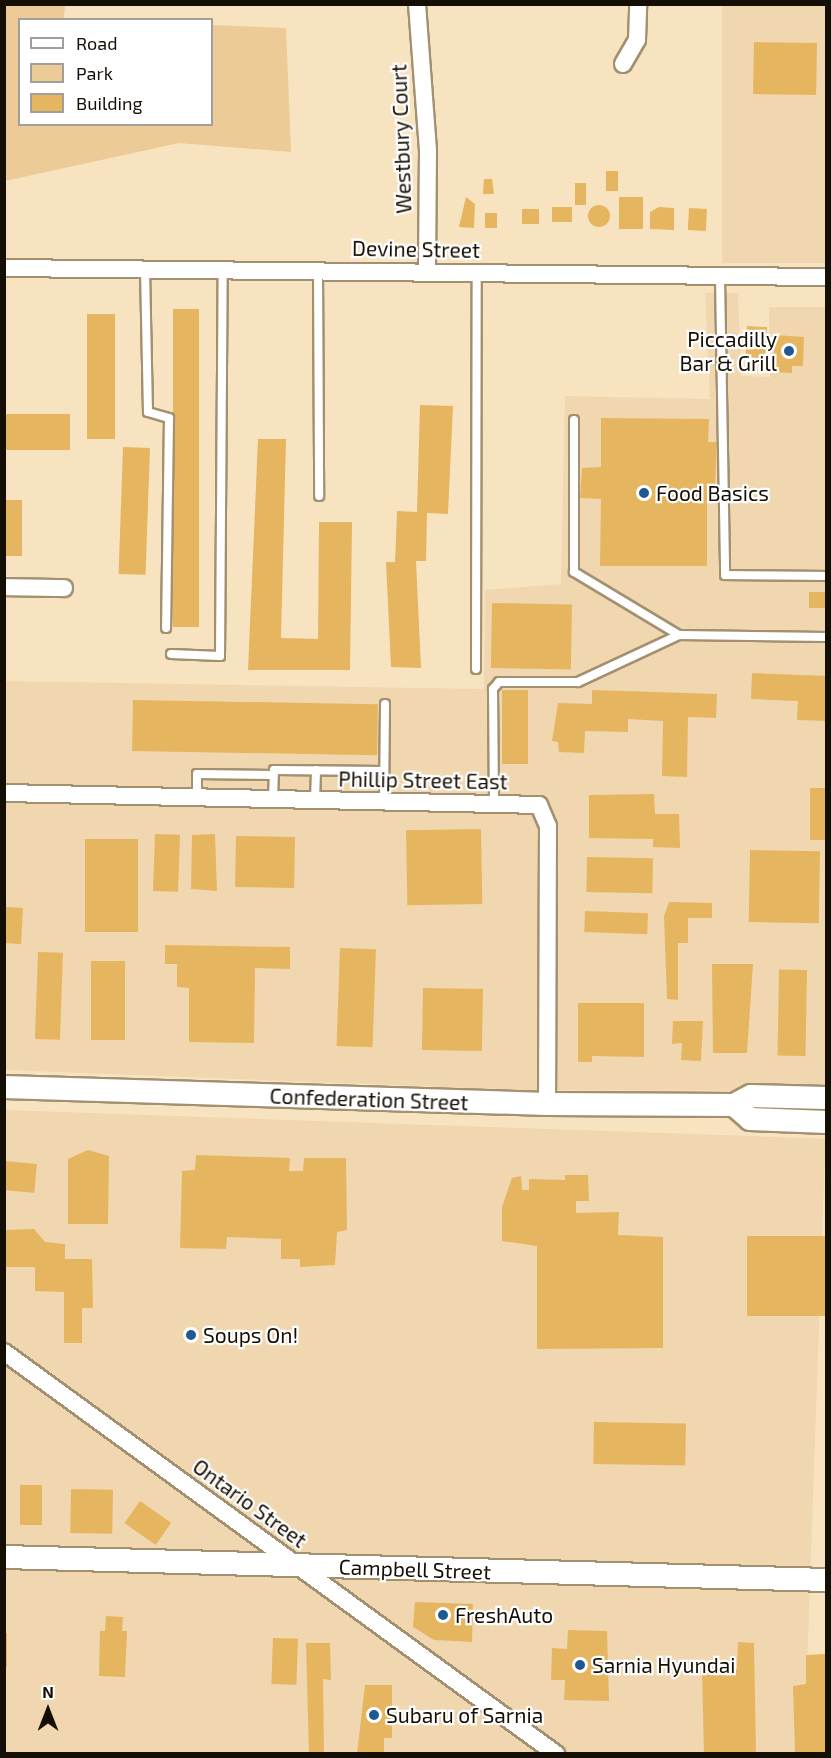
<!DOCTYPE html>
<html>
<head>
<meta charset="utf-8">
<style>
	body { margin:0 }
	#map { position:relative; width:831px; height:1758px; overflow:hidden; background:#f8e3c1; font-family:"Exo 2",sans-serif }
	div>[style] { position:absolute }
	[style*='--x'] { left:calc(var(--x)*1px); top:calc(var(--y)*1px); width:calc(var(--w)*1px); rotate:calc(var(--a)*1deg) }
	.built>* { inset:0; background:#f0d7af; transform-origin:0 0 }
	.green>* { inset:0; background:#eccb97 }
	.building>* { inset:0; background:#e6b55f; transform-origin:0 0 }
	.round { border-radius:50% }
	.roads { filter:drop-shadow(2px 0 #a39071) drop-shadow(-2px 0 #a39071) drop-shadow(0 2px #a39071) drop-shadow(0 -2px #a39071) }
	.lane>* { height:8px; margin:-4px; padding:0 4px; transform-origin:4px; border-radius:4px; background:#fff }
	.street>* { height:16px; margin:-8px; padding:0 8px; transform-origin:8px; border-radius:8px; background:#fff }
	.secondary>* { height:22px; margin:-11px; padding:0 11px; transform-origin:11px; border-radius:11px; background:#fff }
	.dots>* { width:16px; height:16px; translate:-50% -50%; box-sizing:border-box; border:3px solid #fff; border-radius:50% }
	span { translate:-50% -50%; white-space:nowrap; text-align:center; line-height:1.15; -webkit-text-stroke:4.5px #fff; paint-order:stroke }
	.street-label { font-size:21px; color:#150e04 }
	.poi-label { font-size:21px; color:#150e04 }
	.right { translate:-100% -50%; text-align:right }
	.left { translate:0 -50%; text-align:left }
	.frame { position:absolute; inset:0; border:6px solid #150e04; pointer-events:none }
	.legend { position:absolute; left:18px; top:18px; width:195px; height:108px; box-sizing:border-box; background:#fff; border:2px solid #a19f9b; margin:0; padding:8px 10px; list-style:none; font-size:18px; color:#150e04 }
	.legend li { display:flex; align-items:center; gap:12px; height:30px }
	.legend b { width:30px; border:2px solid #a19f9b }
	.north { position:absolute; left:18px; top:1680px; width:60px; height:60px; -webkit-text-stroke:4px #fff; paint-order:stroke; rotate:0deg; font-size:16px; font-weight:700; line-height:24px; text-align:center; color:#150e04 }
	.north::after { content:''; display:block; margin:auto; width:21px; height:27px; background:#150e04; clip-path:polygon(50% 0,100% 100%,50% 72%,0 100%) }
</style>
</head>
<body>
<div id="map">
	<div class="built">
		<i style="left:722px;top:5px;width:104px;height:258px"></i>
		<i style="clip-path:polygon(705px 293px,738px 293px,741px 376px,770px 377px,769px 307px,826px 307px,826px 1091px,520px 1090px,5px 1070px,5px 681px,484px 689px,485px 590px,561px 584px,565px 396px,710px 399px)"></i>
		<i style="left:5px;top:1110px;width:821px;height:644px;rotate:2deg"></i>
	</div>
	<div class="green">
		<i style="clip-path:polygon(4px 5px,65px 5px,64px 18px,102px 19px,20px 20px,20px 124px,212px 124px,212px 25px,286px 28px,291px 152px,179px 143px,5px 181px)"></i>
	</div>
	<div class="building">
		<i style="left:754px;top:42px;width:63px;height:52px;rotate:1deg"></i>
		<i style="left:606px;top:171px;width:12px;height:20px"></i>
		<i style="clip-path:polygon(484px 179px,492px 179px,494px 194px,483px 194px)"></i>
		<i style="left:575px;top:183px;width:11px;height:22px"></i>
		<i style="clip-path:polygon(466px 197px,475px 204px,474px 228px,459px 227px)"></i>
		<i style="left:619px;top:197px;width:24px;height:32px"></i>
		<i class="round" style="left:588px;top:205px;width:22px;height:22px"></i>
		<i style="left:552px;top:207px;width:20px;height:15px"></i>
		<i style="clip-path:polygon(659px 207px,674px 208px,674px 230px,650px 229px,650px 212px)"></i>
		<i style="left:689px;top:208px;width:18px;height:22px;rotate:3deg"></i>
		<i style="left:522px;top:209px;width:17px;height:15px"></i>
		<i style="left:485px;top:213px;width:12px;height:15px"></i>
		<i style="left:173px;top:309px;width:26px;height:318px"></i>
		<i style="left:87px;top:314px;width:28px;height:125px"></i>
		<i style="left:747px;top:326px;width:20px;height:35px;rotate:3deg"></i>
		<i style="clip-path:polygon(775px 335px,804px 337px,803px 366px,792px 366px,792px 373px,773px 372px)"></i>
		<i style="clip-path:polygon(420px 405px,453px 406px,448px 514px,427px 513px,426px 561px,416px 561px,421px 668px,391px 667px,386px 562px,395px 562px,397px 511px,417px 512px)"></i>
		<i style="left:4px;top:414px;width:66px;height:36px"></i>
		<i style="clip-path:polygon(601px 418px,709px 419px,708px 442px,717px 442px,715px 488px,707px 488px,707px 566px,600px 566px,601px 499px,580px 498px,582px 468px,601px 467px)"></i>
		<i style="clip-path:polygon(258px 439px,286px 439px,281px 638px,318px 639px,319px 522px,352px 522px,350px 670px,248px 670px)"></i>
		<i style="left:123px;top:447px;width:27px;height:127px;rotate:2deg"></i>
		<i style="left:4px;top:500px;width:18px;height:56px"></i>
		<i style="left:809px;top:592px;width:17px;height:16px"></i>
		<i style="left:492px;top:603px;width:80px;height:65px;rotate:1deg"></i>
		<i style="clip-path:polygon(752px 673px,826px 676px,826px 721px,797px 720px,798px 701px,751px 699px)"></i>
		<i style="left:502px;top:690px;width:26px;height:74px"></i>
		<i style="clip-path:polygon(592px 690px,717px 694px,716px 718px,688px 717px,687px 777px,662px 776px,663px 721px,628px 719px,628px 732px,585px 731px,584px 753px,559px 752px,558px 742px,552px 741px,558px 703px,592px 704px)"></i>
		<i style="left:133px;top:700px;width:245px;height:51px;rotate:1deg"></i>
		<i style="left:810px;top:788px;width:16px;height:52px"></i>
		<i style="clip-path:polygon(654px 794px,655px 814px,679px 814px,680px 848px,653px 847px,653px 839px,589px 838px,589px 795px)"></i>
		<i style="left:481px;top:829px;width:75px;height:75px;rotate:89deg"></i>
		<i style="left:155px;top:834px;width:25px;height:57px;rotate:2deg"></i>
		<i style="clip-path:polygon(215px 834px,217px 891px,191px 889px,192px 835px)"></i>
		<i style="left:236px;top:836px;width:59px;height:51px;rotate:1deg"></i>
		<i style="left:85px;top:839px;width:53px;height:93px"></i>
		<i style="left:750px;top:850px;width:70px;height:72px;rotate:1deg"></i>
		<i style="left:587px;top:857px;width:66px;height:35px;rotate:1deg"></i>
		<i style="clip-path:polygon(669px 902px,712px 903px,712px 918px,688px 918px,688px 943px,678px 943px,678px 1000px,667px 999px,664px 916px)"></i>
		<i style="left:5px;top:907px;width:18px;height:36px;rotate:3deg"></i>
		<i style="left:585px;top:911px;width:63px;height:21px;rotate:2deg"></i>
		<i style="clip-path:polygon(165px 945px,290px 947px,290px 969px,255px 968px,254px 1043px,189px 1042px,189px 988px,177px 987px,177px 964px,165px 964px)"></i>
		<i style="left:340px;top:948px;width:36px;height:98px;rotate:2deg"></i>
		<i style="left:38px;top:952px;width:25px;height:87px;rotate:2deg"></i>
		<i style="left:91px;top:961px;width:34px;height:79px"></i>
		<i style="clip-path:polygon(712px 964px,753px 964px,747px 1053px,713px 1053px)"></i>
		<i style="left:807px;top:970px;width:86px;height:28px;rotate:91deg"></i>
		<i style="left:423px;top:988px;width:60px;height:62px;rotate:1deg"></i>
		<i style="clip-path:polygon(578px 1003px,644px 1003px,644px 1057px,592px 1056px,592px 1062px,578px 1062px)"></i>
		<i style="clip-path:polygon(673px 1021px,703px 1021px,701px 1061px,681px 1060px,682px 1043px,672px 1044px)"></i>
		<i style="clip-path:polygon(88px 1150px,109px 1156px,108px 1224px,68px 1224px,68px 1159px)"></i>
		<i style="clip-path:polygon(196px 1155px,290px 1158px,289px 1171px,303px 1171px,304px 1158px,346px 1158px,347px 1230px,337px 1232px,335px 1265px,300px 1267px,300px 1259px,281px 1259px,281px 1239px,227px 1237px,226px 1249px,180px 1248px,182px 1171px,195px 1170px)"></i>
		<i style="left:4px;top:1161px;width:33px;height:29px;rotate:5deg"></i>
		<i style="clip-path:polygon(565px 1175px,588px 1175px,589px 1201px,576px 1201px,576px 1213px,619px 1212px,618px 1235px,663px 1237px,663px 1348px,537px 1349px,537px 1246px,502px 1241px,502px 1207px,512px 1178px,521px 1176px,522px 1190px,529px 1190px,529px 1179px,565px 1180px)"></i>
		<i style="clip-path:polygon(34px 1229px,45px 1242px,65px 1244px,65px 1259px,92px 1259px,93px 1308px,82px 1308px,82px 1343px,64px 1343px,64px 1292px,35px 1291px,35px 1267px,4px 1267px,4px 1230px)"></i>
		<i style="left:747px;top:1236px;width:79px;height:80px"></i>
		<i style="left:594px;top:1422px;width:92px;height:42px;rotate:1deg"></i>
		<i style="left:20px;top:1485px;width:22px;height:40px"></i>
		<i style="left:71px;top:1489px;width:42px;height:44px;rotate:1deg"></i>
		<i style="left:140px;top:1501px;width:38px;height:27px;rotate:35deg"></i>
		<i style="clip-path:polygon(415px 1602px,473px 1604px,472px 1642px,434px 1640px,413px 1627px)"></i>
		<i style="clip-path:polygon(106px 1616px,123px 1617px,122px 1631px,127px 1631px,125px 1677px,99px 1676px,100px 1631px,105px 1631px)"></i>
		<i style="clip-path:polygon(568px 1630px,607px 1631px,609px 1701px,564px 1700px,565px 1680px,551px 1680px,552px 1648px,567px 1649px)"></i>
		<i style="left:4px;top:1633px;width:3px;height:34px"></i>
		<i style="left:273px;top:1638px;width:25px;height:46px;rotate:2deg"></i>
		<i style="clip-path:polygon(738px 1642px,754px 1643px,756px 1753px,704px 1753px,702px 1673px,737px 1669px)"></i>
		<i style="clip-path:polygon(306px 1643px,330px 1643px,331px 1680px,323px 1679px,324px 1754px,309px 1754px)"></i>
		<i style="clip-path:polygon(826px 1654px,826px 1754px,795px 1754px,793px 1686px,806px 1684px,806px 1655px)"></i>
		<i style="clip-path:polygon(365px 1685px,392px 1685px,392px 1738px,384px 1738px,384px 1754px,357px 1754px)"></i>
	</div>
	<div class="roads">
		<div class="lane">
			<i style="--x:145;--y:269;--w:143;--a:88.8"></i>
			<i style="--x:148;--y:412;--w:22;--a:16"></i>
			<i style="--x:169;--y:418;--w:210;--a:90.8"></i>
			<i style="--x:318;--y:271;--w:225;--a:89.7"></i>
			<i style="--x:720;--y:278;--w:297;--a:89"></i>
			<i style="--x:725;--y:575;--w:101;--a:0.6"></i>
			<i style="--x:574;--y:420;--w:152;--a:90"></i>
			<i style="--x:574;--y:572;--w:122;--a:31"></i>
			<i style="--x:171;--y:654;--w:49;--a:2.3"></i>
			<i style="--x:220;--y:656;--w:385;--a:-89.6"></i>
			<i style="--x:476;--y:669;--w:397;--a:-89.9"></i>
			<i style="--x:197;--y:798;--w:24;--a:-90"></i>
			<i style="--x:197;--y:774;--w:76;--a:0.8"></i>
			<i style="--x:273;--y:799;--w:29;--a:-88"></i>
			<i style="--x:274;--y:770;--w:110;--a:0.5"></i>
			<i style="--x:315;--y:800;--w:30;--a:-88"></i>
			<i style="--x:384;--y:802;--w:98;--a:-89.4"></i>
			<i style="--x:494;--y:804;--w:115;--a:-90.5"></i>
			<i style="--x:493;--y:689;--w:9;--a:-49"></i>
			<i style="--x:499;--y:682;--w:79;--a:0"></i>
			<i style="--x:578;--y:682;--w:111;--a:-25"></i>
			<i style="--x:679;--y:635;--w:147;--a:0.8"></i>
		</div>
		<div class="street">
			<i style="--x:417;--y:4;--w:147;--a:85.7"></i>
			<i style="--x:428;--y:151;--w:122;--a:90.5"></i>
			<i style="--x:623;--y:64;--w:28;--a:-60"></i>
			<i style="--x:637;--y:40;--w:36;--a:-88"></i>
			<i style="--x:4;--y:268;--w:822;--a:0.63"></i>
			<i style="--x:4;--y:587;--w:60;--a:1"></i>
			<i style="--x:4;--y:793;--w:535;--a:1.28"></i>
			<i style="--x:539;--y:805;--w:23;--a:67"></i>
			<i style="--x:548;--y:826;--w:278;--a:90.2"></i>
			<i style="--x:4;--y:1352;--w:683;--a:36.06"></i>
		</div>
		<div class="secondary">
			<i style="--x:4;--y:1087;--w:543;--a:1.79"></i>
			<i style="--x:547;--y:1104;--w:187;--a:0.3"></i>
			<i style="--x:734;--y:1105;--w:19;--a:-28"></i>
			<i style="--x:751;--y:1096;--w:75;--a:1.5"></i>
			<i style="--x:734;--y:1105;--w:21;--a:41"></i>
			<i style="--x:750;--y:1119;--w:76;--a:2.3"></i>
			<i style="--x:4;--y:1557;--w:822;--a:1.6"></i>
		</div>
	</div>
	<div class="dots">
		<i style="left:789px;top:351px;background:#1e5990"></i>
		<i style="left:644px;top:493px;background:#1e5990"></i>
		<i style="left:191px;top:1335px;background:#1e5990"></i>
		<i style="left:443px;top:1615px;background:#1e5990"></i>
		<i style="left:580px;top:1665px;background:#1e5990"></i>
		<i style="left:374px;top:1715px;background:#1e5990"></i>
	</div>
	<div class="street-label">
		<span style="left:401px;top:139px;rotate:-92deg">Westbury Court</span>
		<span style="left:416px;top:249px;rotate:1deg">Devine Street</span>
		<span style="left:423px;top:780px;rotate:1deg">Phillip Street East</span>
		<span style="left:369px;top:1099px;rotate:2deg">Confederation Street</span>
		<span style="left:250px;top:1503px;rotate:36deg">Ontario Street</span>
		<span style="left:415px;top:1569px;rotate:2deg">Campbell Street</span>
	</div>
	<div class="poi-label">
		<span class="right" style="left:777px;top:351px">Piccadilly<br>Bar &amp; Grill</span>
		<span class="left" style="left:656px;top:493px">Food Basics</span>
		<span class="left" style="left:203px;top:1335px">Soups On!</span>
		<span class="left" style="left:455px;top:1615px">FreshAuto</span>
		<span class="left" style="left:592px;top:1665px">Sarnia Hyundai</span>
		<span class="left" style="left:386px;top:1715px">Subaru of Sarnia</span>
	</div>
	<div class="frame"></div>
	<ul class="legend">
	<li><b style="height:8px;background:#fff"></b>Road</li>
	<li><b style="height:16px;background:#eccb97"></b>Park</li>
	<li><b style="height:16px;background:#e6b55f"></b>Building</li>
	</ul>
	<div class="north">N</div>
</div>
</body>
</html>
